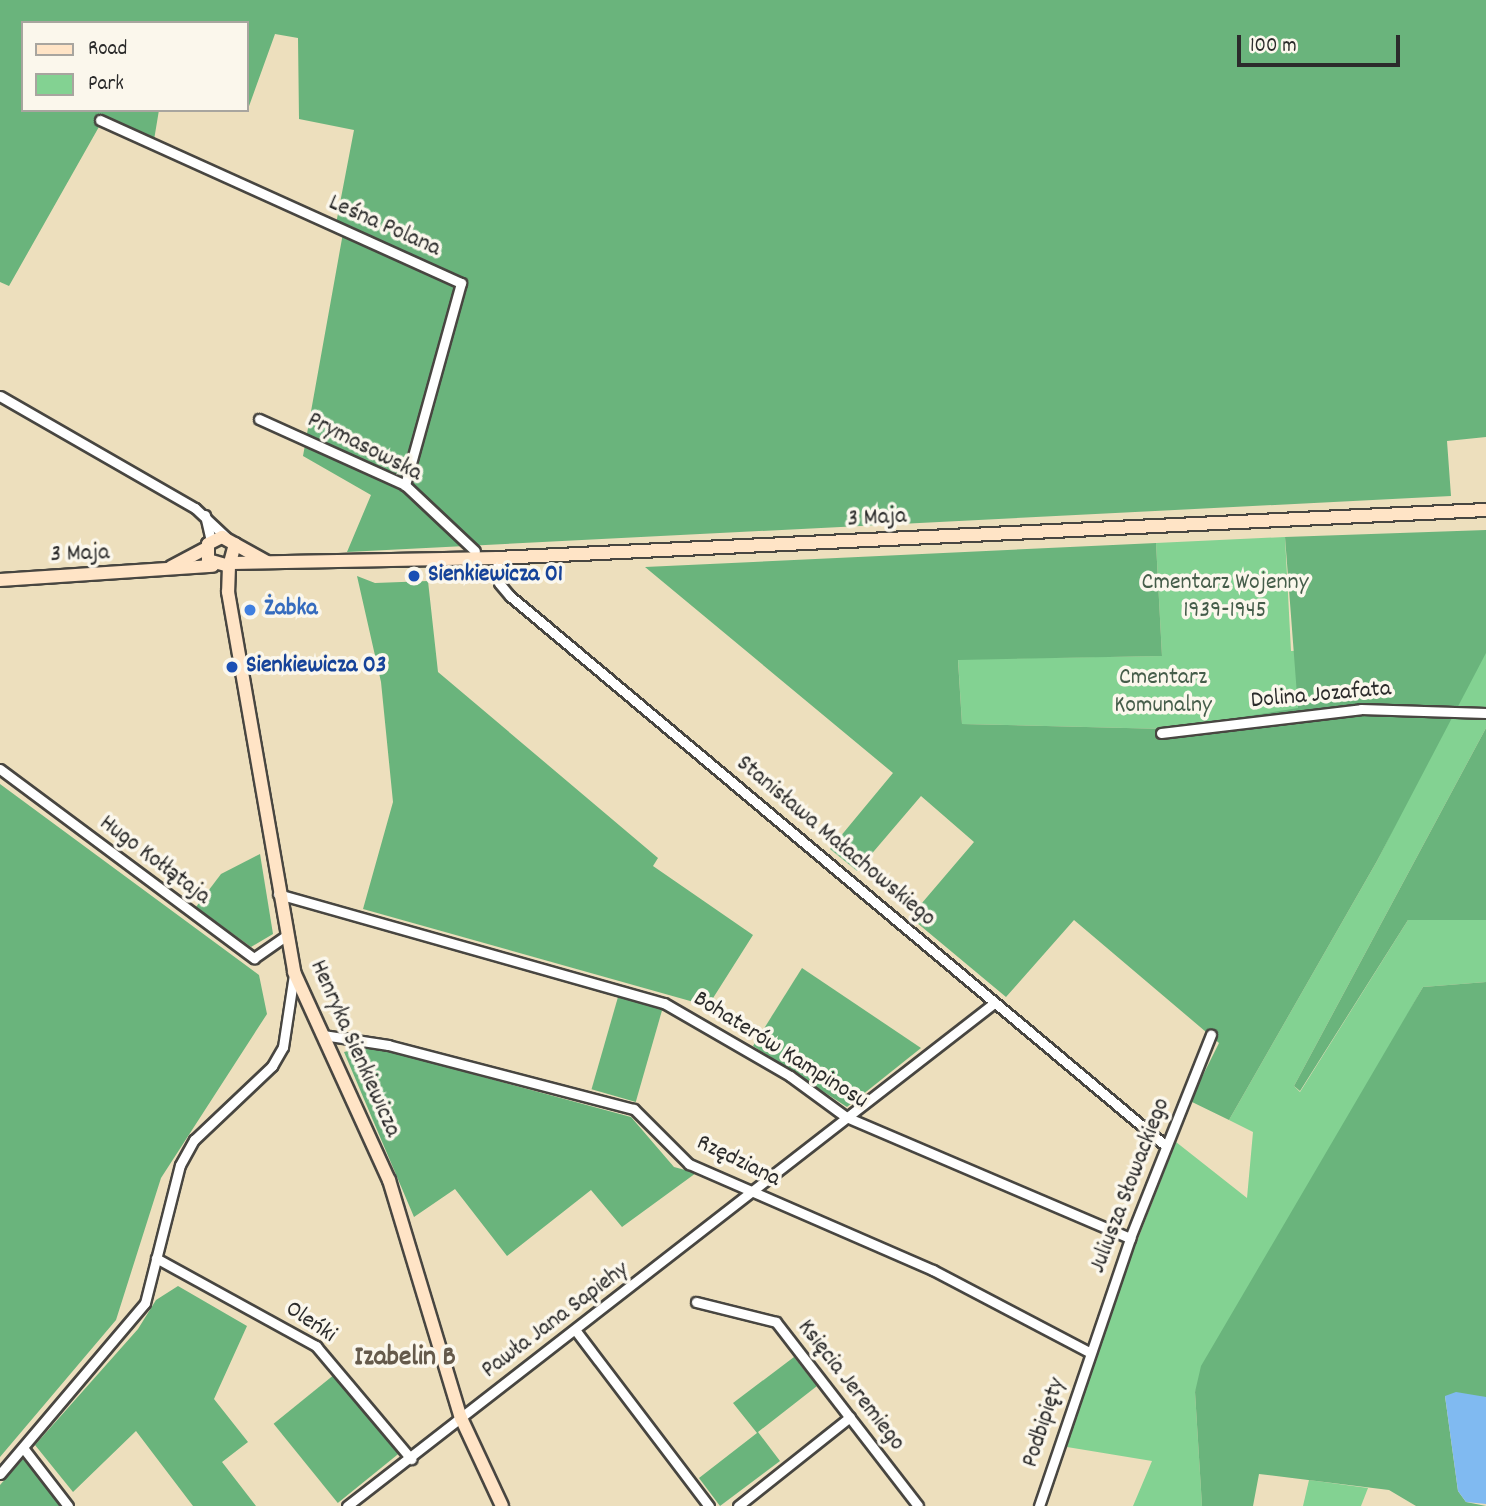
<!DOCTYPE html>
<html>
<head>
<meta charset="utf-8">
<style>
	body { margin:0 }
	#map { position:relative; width:1486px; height:1506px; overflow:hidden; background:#eddfbd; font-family:Dekko,sans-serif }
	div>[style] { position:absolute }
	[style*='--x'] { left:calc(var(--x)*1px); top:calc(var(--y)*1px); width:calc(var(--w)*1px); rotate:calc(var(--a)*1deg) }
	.green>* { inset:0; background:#83d292 }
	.forest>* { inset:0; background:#6ab47c; transform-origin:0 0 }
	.water>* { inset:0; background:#80baf1 }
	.roads { filter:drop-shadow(2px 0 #484641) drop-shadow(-2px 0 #484641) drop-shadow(0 2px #484641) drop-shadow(0 -2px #484641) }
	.street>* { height:9px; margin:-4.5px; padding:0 4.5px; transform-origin:4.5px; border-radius:4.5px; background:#fff }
	.secondary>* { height:12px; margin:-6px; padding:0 6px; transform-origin:6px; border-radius:6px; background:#ffe4c6 }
	.dots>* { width:19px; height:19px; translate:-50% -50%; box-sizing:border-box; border:4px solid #fbf7ec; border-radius:50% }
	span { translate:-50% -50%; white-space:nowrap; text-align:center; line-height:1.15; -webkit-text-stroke:7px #fbf7ec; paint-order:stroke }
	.street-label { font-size:24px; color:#2b2b2b }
	.transit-label { font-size:24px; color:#164399; font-weight:700 }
	.left { translate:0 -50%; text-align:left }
	.park-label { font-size:24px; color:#455d4a }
	.shop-label { font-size:24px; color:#366cbe; font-weight:700 }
	.quarter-label { font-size:28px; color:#655a4b; font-weight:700 }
	.legend { position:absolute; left:21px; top:21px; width:228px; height:91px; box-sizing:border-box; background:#fbf7ec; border:2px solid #a8a59f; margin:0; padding:9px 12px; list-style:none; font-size:21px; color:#2b2b2b }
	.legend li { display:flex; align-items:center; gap:14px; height:35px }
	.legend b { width:35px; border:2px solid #a8a59f }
	.scale { position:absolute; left:1237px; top:35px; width:163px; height:32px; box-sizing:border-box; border:4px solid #2b2b2b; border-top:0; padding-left:9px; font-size:21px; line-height:24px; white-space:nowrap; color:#2b2b2b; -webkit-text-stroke:5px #fbf7ec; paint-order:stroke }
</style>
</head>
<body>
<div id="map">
	<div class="green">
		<i style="clip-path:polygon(1285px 537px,1291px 651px,1486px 646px,1486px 707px,1166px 729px,962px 724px,958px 659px,1162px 656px,1156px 543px)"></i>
		<i style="clip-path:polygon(1450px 716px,1486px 719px,1486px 728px,1294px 1086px,1300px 1092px,1408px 920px,1486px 920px,1486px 982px,1423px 987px,1195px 1392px,1202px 1506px,1133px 1506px,1152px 1461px,1067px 1447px,1108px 1315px,1176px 1142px,1247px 1198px,1253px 1132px,1229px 1120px,1377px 861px)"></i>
		<i style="clip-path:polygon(1309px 1480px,1368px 1488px,1361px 1506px,1303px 1506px)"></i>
	</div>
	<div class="forest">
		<i style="clip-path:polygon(0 0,1486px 0,1486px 437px,1447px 441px,1451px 496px,347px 552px,371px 495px,303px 456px,343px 233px,336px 224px,354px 130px,299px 119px,298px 38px,275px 34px,248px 109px,247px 23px,23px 23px,23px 110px,159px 110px,154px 140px,100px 125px,9px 286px,0 282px)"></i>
		<i style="clip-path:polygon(1486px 530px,1486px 653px,1377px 861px,1229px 1120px,1190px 1101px,1219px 1043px,1074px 920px,1006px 997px,910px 917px,974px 842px,921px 796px,857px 871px,830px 849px,893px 773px,645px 567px,1156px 543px,1162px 656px,958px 660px,962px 724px,1166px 729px,1298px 708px,1285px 537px)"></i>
		<i style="clip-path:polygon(357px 576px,375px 583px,428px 581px,438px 672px,658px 858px,653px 866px,753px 935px,708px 1006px,363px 909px,393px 802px,381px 682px)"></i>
		<i style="clip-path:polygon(1486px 728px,1486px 920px,1408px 920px,1300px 1091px,1294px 1086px)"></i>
		<i style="clip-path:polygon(0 784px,259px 975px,267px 1014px,161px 1178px,116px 1320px,0 1457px)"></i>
		<i style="clip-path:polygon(260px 854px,273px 934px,251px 947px,196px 907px,221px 874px)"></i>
		<i style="clip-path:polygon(802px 968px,921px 1048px,847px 1107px,753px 1046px)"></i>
		<i style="clip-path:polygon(1486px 982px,1486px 1397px,1445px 1396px,1458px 1491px,1466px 1502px,1486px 1506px,1416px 1506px,1389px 1490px,1259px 1474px,1253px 1506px,1202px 1506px,1195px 1392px,1201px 1366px,1423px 987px)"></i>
		<i style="left:618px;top:997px;width:46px;height:96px;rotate:16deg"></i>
		<i style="clip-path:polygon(369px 1046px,631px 1117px,674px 1167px,696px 1173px,622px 1227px,591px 1190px,507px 1256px,455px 1189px,414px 1217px,344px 1052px)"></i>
		<i style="clip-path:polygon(178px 1286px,247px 1326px,214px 1399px,248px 1442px,222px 1462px,256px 1506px,193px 1506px,136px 1431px,73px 1492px,35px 1445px,138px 1329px,156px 1300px)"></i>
		<i style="clip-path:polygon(794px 1357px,817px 1386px,758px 1432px,780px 1461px,720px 1506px,699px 1478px,757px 1433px,733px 1403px)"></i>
		<i style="left:335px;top:1374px;width:102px;height:79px;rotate:51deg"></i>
		<i style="clip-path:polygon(23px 1459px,61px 1506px,0 1506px,0 1485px)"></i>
	</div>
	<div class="water">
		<i style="clip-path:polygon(1456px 1392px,1486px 1397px,1486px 1504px,1466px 1502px,1458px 1491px,1445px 1396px)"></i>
	</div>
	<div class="roads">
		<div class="street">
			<i style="--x:100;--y:120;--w:396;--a:24.3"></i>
			<i style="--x:461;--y:283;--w:210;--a:105.5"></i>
			<i style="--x:0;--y:396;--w:225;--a:29.9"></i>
			<i style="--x:195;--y:508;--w:42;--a:43.1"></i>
			<i style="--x:259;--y:419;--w:160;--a:24.3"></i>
			<i style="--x:405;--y:485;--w:96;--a:43.3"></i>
			<i style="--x:205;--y:515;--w:27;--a:77"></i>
			<i style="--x:497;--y:558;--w:25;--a:85"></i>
			<i style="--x:499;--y:583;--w:17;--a:50"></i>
			<i style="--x:510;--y:596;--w:856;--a:39.98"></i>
			<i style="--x:1161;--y:733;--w:201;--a:-6.8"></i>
			<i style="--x:1361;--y:709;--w:125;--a:1.8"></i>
			<i style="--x:0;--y:769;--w:317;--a:36.7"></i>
			<i style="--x:254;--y:958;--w:40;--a:-34.9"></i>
			<i style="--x:278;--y:894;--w:401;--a:15.8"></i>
			<i style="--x:664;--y:1003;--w:146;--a:30.1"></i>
			<i style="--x:790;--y:1076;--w:69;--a:36.2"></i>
			<i style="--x:846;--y:1117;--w:309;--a:23.1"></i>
			<i style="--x:323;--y:1035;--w:66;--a:8.7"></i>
			<i style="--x:388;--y:1045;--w:254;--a:14.6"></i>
			<i style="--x:634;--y:1109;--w:78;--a:45"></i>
			<i style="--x:689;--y:1164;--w:266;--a:23.5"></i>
			<i style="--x:933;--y:1270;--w:176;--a:27.7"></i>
			<i style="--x:156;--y:1258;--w:183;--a:28.8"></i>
			<i style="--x:316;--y:1346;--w:148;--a:49.9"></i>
			<i style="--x:696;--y:1302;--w:82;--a:14"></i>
			<i style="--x:776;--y:1322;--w:232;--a:52.3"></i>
			<i style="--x:576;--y:1331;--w:220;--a:52.8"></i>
			<i style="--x:24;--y:1449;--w:72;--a:52.3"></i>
			<i style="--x:0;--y:1474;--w:224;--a:-49.7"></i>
			<i style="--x:145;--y:1303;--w:142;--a:-75.8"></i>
			<i style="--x:180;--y:1165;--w:29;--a:-61"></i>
			<i style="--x:194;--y:1140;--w:108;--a:-43.5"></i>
			<i style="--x:272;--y:1066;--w:22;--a:-60"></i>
			<i style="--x:283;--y:1047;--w:74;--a:-81.4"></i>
			<i style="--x:347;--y:1506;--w:820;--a:-37.86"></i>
			<i style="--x:738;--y:1506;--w:143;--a:-38.5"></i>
			<i style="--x:1039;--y:1506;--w:283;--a:-71.2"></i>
			<i style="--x:1130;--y:1238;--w:219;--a:-68.3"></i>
		</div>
		<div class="secondary">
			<i style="--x:235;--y:544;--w:23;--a:105"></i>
			<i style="--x:229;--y:566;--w:22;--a:-164"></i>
			<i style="--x:208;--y:560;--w:16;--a:-90"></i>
			<i style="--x:208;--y:544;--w:16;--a:-27"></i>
			<i style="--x:222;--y:537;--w:51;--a:29.1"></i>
			<i style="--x:232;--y:563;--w:265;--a:-1.1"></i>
			<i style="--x:497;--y:558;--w:990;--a:-2.78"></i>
			<i style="--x:229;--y:566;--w:26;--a:92"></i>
			<i style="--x:228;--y:592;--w:386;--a:80.1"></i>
			<i style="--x:294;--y:972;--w:229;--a:65.5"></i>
			<i style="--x:389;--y:1180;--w:249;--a:73.2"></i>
			<i style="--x:461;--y:1418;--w:97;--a:65"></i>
			<i style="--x:171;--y:567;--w:40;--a:-28"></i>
			<i style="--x:0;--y:580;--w:213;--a:-3.8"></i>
		</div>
	</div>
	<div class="dots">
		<i style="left:414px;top:576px;background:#1a4fb4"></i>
		<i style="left:250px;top:610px;background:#3f7fe0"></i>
		<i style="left:232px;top:667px;background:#1a4fb4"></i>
	</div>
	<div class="street-label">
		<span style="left:384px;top:227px;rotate:24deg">Leśna Polana</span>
		<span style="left:364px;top:448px;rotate:27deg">Prymasowska</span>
		<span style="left:877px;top:519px;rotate:-3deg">3 Maja</span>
		<span style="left:80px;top:555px;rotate:-2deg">3 Maja</span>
		<span style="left:1321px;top:696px;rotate:-5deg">Dolina Jozafata</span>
		<span style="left:835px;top:842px;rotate:40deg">Stanisława Małachowskiego</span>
		<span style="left:154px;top:861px;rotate:37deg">Hugo Kołłątaja</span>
		<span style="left:354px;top:1049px;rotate:66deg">Henryka Sienkiewicza</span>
		<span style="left:780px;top:1051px;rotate:32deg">Bohaterów Kampinosu</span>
		<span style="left:738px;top:1162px;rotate:26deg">Rzędziana</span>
		<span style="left:1131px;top:1186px;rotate:-69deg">Juliusza Słowackiego</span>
		<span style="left:556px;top:1321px;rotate:-37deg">Pawła Jana Sapiehy</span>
		<span style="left:310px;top:1323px;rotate:34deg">Oleńki</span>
		<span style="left:850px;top:1386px;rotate:52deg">Księcia Jeremiego</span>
		<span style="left:1045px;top:1423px;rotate:-72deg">Podbipięty</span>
	</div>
	<div class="transit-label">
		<span class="left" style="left:428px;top:576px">Sienkiewicza 01</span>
		<span class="left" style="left:246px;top:667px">Sienkiewicza 03</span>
	</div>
	<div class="park-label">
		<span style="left:1225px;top:598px">Cmentarz Wojenny<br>1939-1945</span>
		<span style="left:1163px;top:693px">Cmentarz<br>Komunalny</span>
	</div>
	<div class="shop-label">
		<span class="left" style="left:264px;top:610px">Żabka</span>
	</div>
	<div class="quarter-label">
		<span style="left:405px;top:1359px">Izabelin B</span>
	</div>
	<ul class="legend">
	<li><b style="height:9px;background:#ffe4c6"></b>Road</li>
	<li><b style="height:19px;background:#83d292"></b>Park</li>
	</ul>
	<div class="scale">100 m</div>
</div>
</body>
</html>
